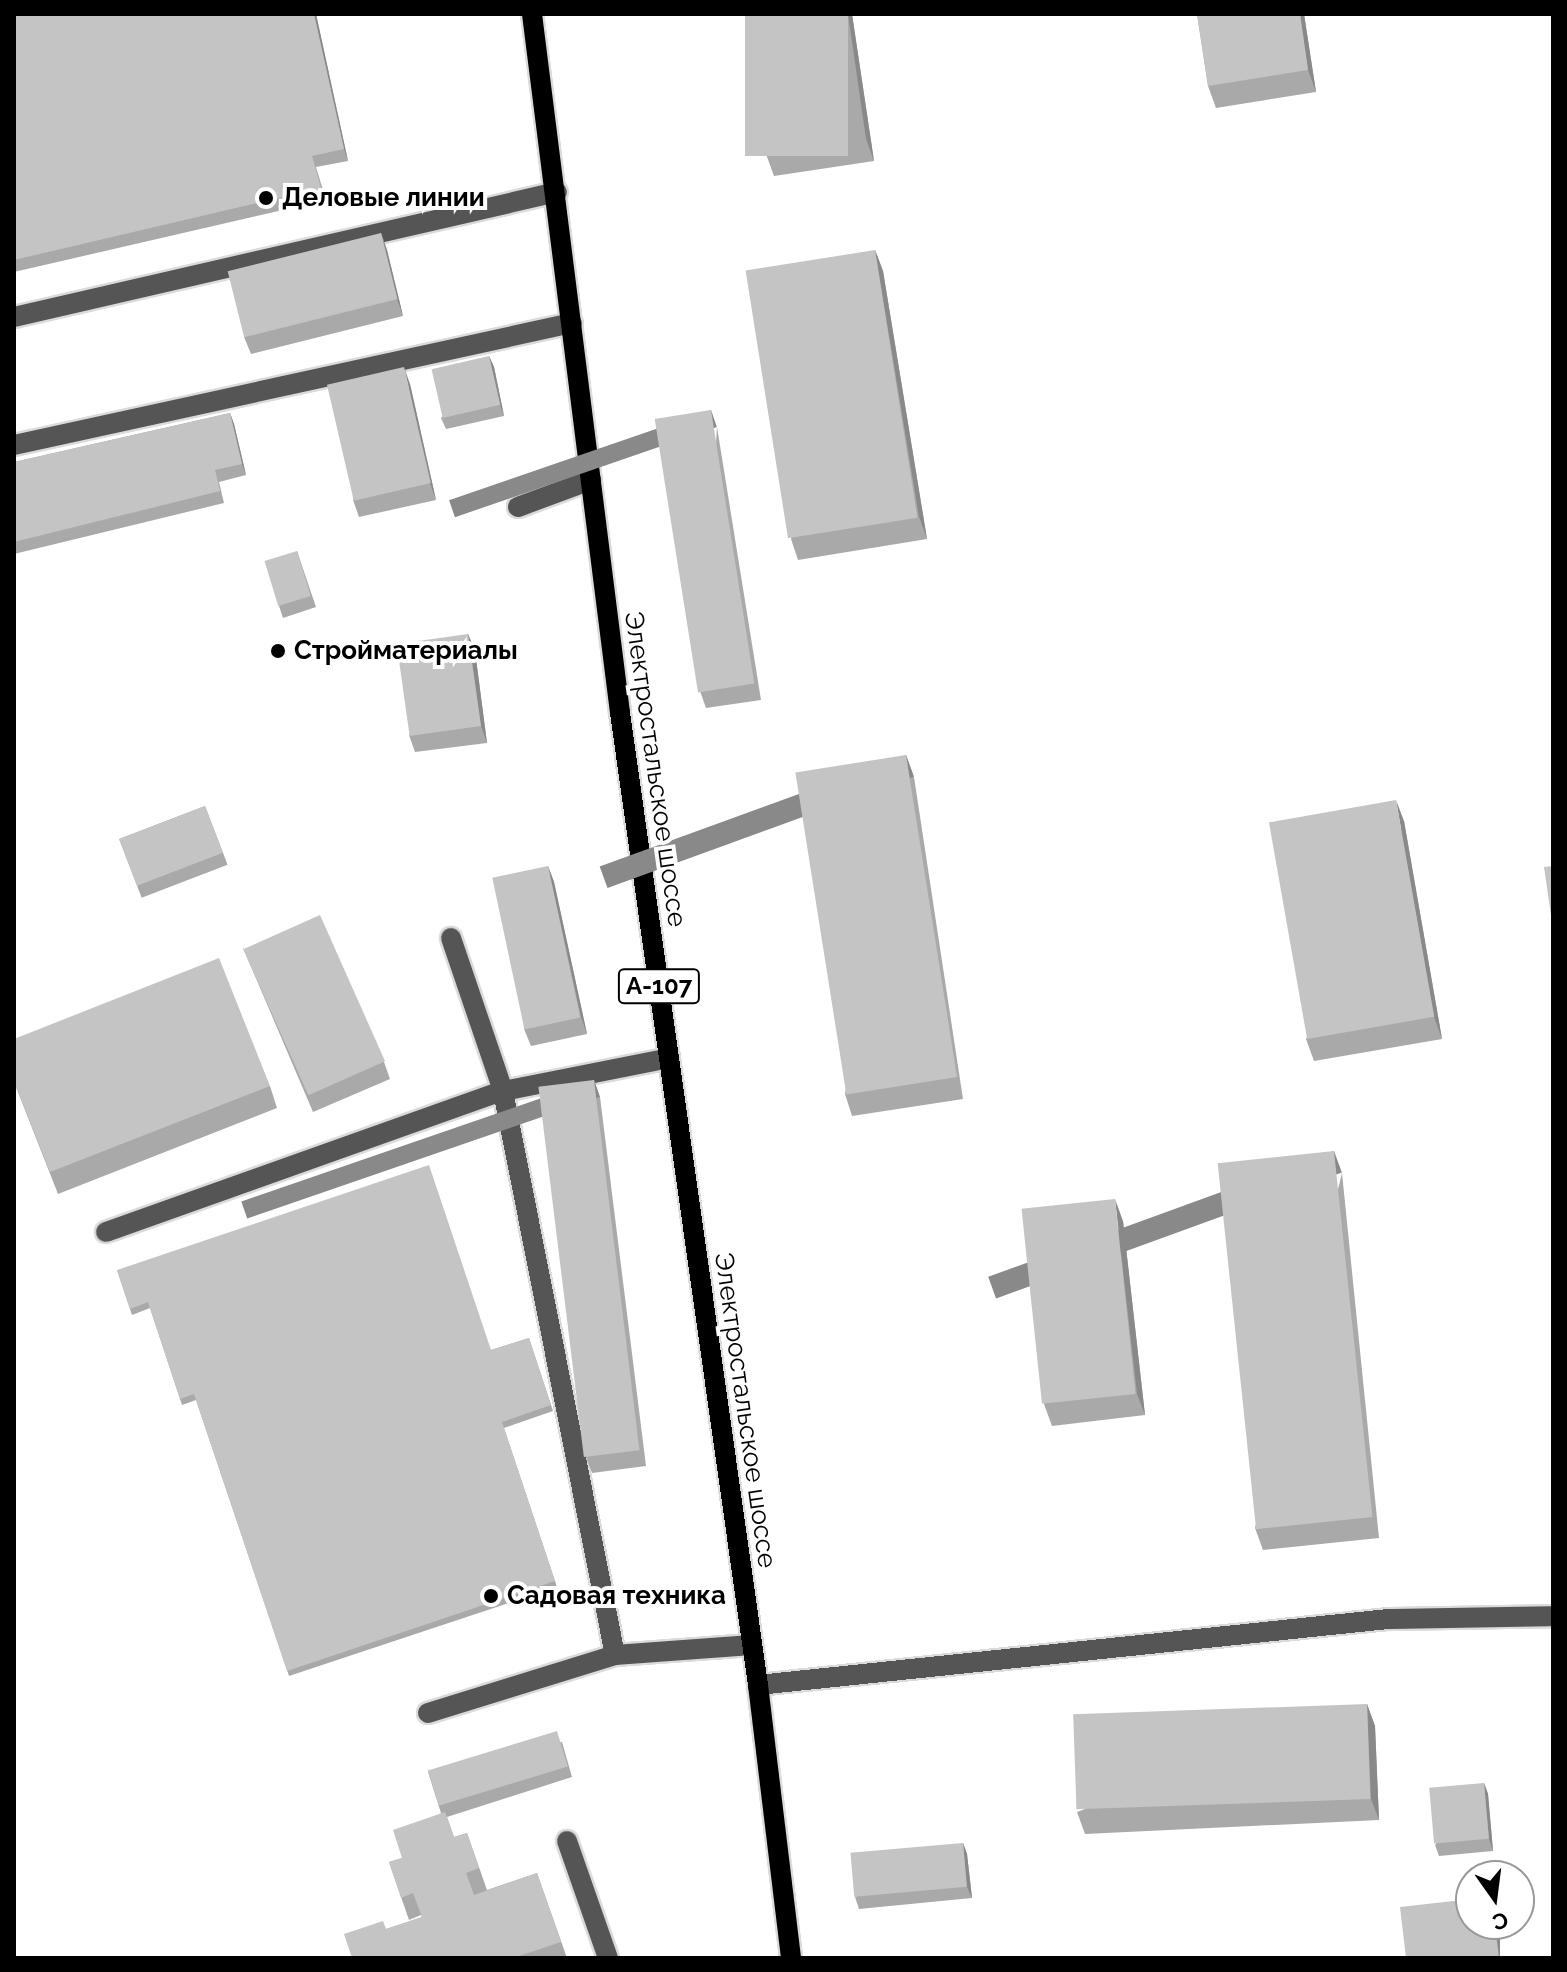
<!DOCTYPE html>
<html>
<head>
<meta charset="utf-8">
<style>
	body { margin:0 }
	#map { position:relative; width:1567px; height:1972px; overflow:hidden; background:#fff; font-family:Raleway,sans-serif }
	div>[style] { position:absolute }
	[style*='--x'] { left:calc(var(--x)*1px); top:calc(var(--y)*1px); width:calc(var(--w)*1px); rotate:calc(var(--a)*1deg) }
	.roads { filter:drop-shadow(2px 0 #dbdbdb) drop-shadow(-2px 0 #dbdbdb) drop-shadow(0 2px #dbdbdb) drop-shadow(0 -2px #dbdbdb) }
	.minor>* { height:20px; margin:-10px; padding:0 10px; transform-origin:10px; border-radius:10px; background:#555 }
	.major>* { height:20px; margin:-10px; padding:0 10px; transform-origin:10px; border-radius:10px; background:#000 }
	.wall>* { inset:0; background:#a9a9a9; transform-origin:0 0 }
	.shaded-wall>* { inset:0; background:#898989; transform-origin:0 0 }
	.building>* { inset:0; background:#c4c4c4; transform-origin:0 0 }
	.dots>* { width:22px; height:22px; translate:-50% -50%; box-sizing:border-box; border:4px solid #fff; border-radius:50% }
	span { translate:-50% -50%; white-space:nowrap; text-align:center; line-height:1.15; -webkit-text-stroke:8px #fff; paint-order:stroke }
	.shield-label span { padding:2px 6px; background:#fff; border:2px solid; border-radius:6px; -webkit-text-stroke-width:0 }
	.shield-label { font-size:24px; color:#000; font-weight:700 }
	.poi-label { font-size:26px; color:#000; font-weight:700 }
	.left { translate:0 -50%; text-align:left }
	.street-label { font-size:26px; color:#000 }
	.frame { position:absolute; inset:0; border:16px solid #000; pointer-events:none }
	.north { position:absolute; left:1455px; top:1860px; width:80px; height:80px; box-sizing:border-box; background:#fff; border:2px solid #999; border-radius:50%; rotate:166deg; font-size:22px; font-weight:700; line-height:32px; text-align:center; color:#000 }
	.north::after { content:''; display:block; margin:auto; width:28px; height:36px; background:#000; clip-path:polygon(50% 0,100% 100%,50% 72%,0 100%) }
</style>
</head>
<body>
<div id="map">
	<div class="roads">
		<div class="minor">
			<i style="--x:14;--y:317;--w:557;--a:-12.96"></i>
			<i style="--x:14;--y:445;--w:571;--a:-12.33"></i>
			<i style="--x:518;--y:507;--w:78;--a:-20.3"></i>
			<i style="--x:451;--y:938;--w:162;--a:71.2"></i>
			<i style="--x:503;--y:1091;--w:575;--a:78.77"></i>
			<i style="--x:106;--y:1232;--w:421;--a:-19.6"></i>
			<i style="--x:503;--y:1091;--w:169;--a:-11.2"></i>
			<i style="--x:758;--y:1685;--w:633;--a:-5.98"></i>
			<i style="--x:1388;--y:1619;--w:165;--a:-1"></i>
			<i style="--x:428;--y:1713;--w:196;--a:-17.2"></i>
			<i style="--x:615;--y:1655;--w:137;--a:-4.2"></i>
			<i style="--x:567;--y:1841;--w:124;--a:70.7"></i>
		</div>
		<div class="major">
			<i style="--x:532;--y:14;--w:705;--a:82.82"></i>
			<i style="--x:620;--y:713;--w:982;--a:81.92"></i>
			<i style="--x:758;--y:1685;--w:275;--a:83.1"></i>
		</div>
	</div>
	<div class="wall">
		<i style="clip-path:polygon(14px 14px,316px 14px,348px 161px,316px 167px,326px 200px,14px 272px)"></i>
		<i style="clip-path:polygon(745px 14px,852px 14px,874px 161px,774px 176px,766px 154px)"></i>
		<i style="clip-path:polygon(1197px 14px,1304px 14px,1316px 92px,1216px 108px,1208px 86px)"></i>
		<i style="clip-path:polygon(381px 233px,387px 250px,403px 316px,251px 354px,244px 337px)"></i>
		<i style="clip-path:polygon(875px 250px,883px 271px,927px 539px,798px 560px,791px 539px)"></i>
		<i style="clip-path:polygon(489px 356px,494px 367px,504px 416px,446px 429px,441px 418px)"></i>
		<i style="clip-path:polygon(410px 384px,436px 500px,359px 517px,353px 500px)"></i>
		<i style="clip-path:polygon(230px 413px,234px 424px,246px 475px,219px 482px,224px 503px,14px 554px,14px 462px)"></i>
		<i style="clip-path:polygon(717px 427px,761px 700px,706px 708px,700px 691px)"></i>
		<i style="clip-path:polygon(297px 551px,316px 607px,283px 618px,279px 606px)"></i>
		<i style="clip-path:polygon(468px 634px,475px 651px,487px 743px,415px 752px,409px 735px)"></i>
		<i style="clip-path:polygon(906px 755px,914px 777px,963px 1099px,852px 1116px,845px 1094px)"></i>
		<i style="left:205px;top:806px;width:63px;height:92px;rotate:69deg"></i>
		<i style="clip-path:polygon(1404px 821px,1442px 1039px,1314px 1061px,1306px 1039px)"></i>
		<i style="clip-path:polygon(548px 866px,554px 882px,587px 1034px,531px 1046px,524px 1029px)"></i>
		<i style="clip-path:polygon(243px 948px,384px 1062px,390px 1079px,313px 1112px)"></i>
		<i style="clip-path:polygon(14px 1039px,270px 1086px,277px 1108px,58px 1194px,14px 1082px)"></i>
		<i style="clip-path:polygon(594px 1080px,600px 1097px,646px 1466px,592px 1473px,586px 1457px)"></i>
		<i style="clip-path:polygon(1342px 1173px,1379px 1538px,1263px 1550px,1255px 1528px)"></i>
		<i style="clip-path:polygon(1123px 1221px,1145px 1415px,1052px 1426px,1044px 1404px)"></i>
		<i style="clip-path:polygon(117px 1270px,491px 1350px,529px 1338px,553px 1411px,504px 1428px,557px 1587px,289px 1676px,196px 1400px,182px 1405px,150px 1308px,132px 1315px)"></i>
		<i style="clip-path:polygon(1367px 1704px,1375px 1726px,1379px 1820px,1085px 1834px,1077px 1812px)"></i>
		<i style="clip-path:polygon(562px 1742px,572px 1777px,447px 1817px,454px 1837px,467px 1833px,487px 1890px,537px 1873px,567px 1958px,352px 1958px,386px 1929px,422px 1917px,421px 1915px,409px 1920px,389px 1862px,402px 1858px,441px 1813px,428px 1772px)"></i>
		<i style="clip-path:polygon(1484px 1783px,1488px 1794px,1493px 1851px,1439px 1856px,1435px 1845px)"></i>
		<i style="clip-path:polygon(963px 1843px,967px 1854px,972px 1898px,859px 1909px,855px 1897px)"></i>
	</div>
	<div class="shaded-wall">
		<i style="clip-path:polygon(314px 14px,316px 14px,348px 161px,344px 149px)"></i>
		<i style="clip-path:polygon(848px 14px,852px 14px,874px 161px,866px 139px)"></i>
		<i style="clip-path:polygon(1300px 14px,1304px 14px,1316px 92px,1308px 70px)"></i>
		<i style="clip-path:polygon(381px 233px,387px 250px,403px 316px,397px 299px)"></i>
		<i style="clip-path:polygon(875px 250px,883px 271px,927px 539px,919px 517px)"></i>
		<i style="clip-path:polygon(489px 356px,494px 367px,504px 416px,500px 405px)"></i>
		<i style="clip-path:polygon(404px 367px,410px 384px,436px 500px,430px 483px)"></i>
		<i style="left:711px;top:410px;width:18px;height:277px;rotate:71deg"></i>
		<i style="clip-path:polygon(230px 413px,234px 424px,246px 475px,242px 464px)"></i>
		<i style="clip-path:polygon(468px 634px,475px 651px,487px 743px,481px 726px)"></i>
		<i style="left:906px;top:755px;width:23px;height:326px;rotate:70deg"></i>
		<i style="clip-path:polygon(1396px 800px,1404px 821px,1442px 1039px,1434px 1017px)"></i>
		<i style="clip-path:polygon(548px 866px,554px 882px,587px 1034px,581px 1017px)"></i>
		<i style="left:594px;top:1080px;width:18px;height:373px;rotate:71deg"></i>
		<i style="left:1334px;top:1151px;width:23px;height:368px;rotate:70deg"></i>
		<i style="clip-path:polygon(1115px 1199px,1123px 1221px,1145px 1415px,1137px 1394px)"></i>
		<i style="clip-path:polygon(1367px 1704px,1375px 1726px,1379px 1820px,1371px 1799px)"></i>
		<i style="clip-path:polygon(1484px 1783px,1488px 1794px,1493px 1851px,1489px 1839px)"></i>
		<i style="clip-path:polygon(963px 1843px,967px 1854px,972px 1898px,967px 1887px)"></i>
		<i style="left:1495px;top:1924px;width:5px;height:34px"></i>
	</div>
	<div class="building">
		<i style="clip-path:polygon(14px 14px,314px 14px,344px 149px,312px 156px,321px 188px,14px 260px)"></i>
		<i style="left:745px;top:14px;width:103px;height:142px"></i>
		<i style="clip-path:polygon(1197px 14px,1300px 14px,1308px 70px,1208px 86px)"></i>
		<i style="left:381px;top:233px;width:68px;height:158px;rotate:76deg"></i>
		<i style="left:875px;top:250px;width:271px;height:131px;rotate:81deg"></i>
		<i style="left:489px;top:356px;width:50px;height:59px;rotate:77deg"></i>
		<i style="left:404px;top:367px;width:119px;height:79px;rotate:77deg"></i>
		<i style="left:711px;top:410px;width:277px;height:57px;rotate:81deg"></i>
		<i style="clip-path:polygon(230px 413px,242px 464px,215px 470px,220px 491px,14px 542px,14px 462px)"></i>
		<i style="left:297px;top:551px;width:47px;height:34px;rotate:73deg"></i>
		<i style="left:468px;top:634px;width:93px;height:72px;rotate:82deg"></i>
		<i style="left:906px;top:755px;width:326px;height:112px;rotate:81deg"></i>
		<i style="left:1396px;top:800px;width:220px;height:129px;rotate:80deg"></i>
		<i style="left:205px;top:806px;width:50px;height:92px;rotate:69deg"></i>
		<i style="left:548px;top:866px;width:155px;height:57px;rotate:78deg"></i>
		<i style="clip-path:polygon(1553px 866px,1553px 929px,1544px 867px)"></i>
		<i style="left:320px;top:915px;width:160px;height:84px;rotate:66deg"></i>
		<i style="clip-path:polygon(219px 958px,270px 1086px,50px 1172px,14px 1081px,14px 1039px)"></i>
		<i style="left:594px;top:1080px;width:373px;height:56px;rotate:83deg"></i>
		<i style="left:1334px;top:1151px;width:368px;height:117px;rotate:84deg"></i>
		<i style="clip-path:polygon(429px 1165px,491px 1350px,529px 1338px,551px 1405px,502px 1422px,555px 1581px,287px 1671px,194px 1394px,180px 1399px,148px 1302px,130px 1309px,117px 1270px)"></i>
		<i style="left:1115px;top:1199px;width:196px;height:94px;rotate:84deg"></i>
		<i style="left:1367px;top:1704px;width:95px;height:294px;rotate:88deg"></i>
		<i style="left:557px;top:1731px;width:37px;height:135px;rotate:73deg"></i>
		<i style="left:1484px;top:1783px;width:56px;height:55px;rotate:85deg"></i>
		<i style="clip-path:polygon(445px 1812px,454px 1837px,467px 1833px,479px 1868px,466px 1873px,474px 1895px,537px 1873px,561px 1942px,513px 1958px,352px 1958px,344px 1934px,383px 1921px,386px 1929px,422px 1917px,413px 1893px,401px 1898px,389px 1862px,402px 1858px,393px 1830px)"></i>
		<i style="left:963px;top:1843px;width:44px;height:113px;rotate:85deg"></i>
		<i style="clip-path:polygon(1471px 1899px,1471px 1924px,1495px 1924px,1499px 1958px,1406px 1958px,1400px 1907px)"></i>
	</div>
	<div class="dots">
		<i style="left:266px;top:198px;background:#000"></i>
		<i style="left:278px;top:651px;background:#000"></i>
		<i style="left:491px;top:1596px;background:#000"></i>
	</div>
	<div class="shield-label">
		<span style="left:659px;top:986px">А-107</span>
	</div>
	<div class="poi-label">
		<span class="left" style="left:282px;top:198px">Деловые линии</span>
		<span class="left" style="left:294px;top:651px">Стройматериалы</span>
		<span class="left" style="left:507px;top:1596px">Садовая техника</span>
	</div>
	<div class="street-label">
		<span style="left:655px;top:769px;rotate:82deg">Электростальское шоссе</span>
		<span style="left:745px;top:1410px;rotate:82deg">Электростальское шоссе</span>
	</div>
	<div class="frame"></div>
	<div class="north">С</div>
</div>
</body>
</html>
